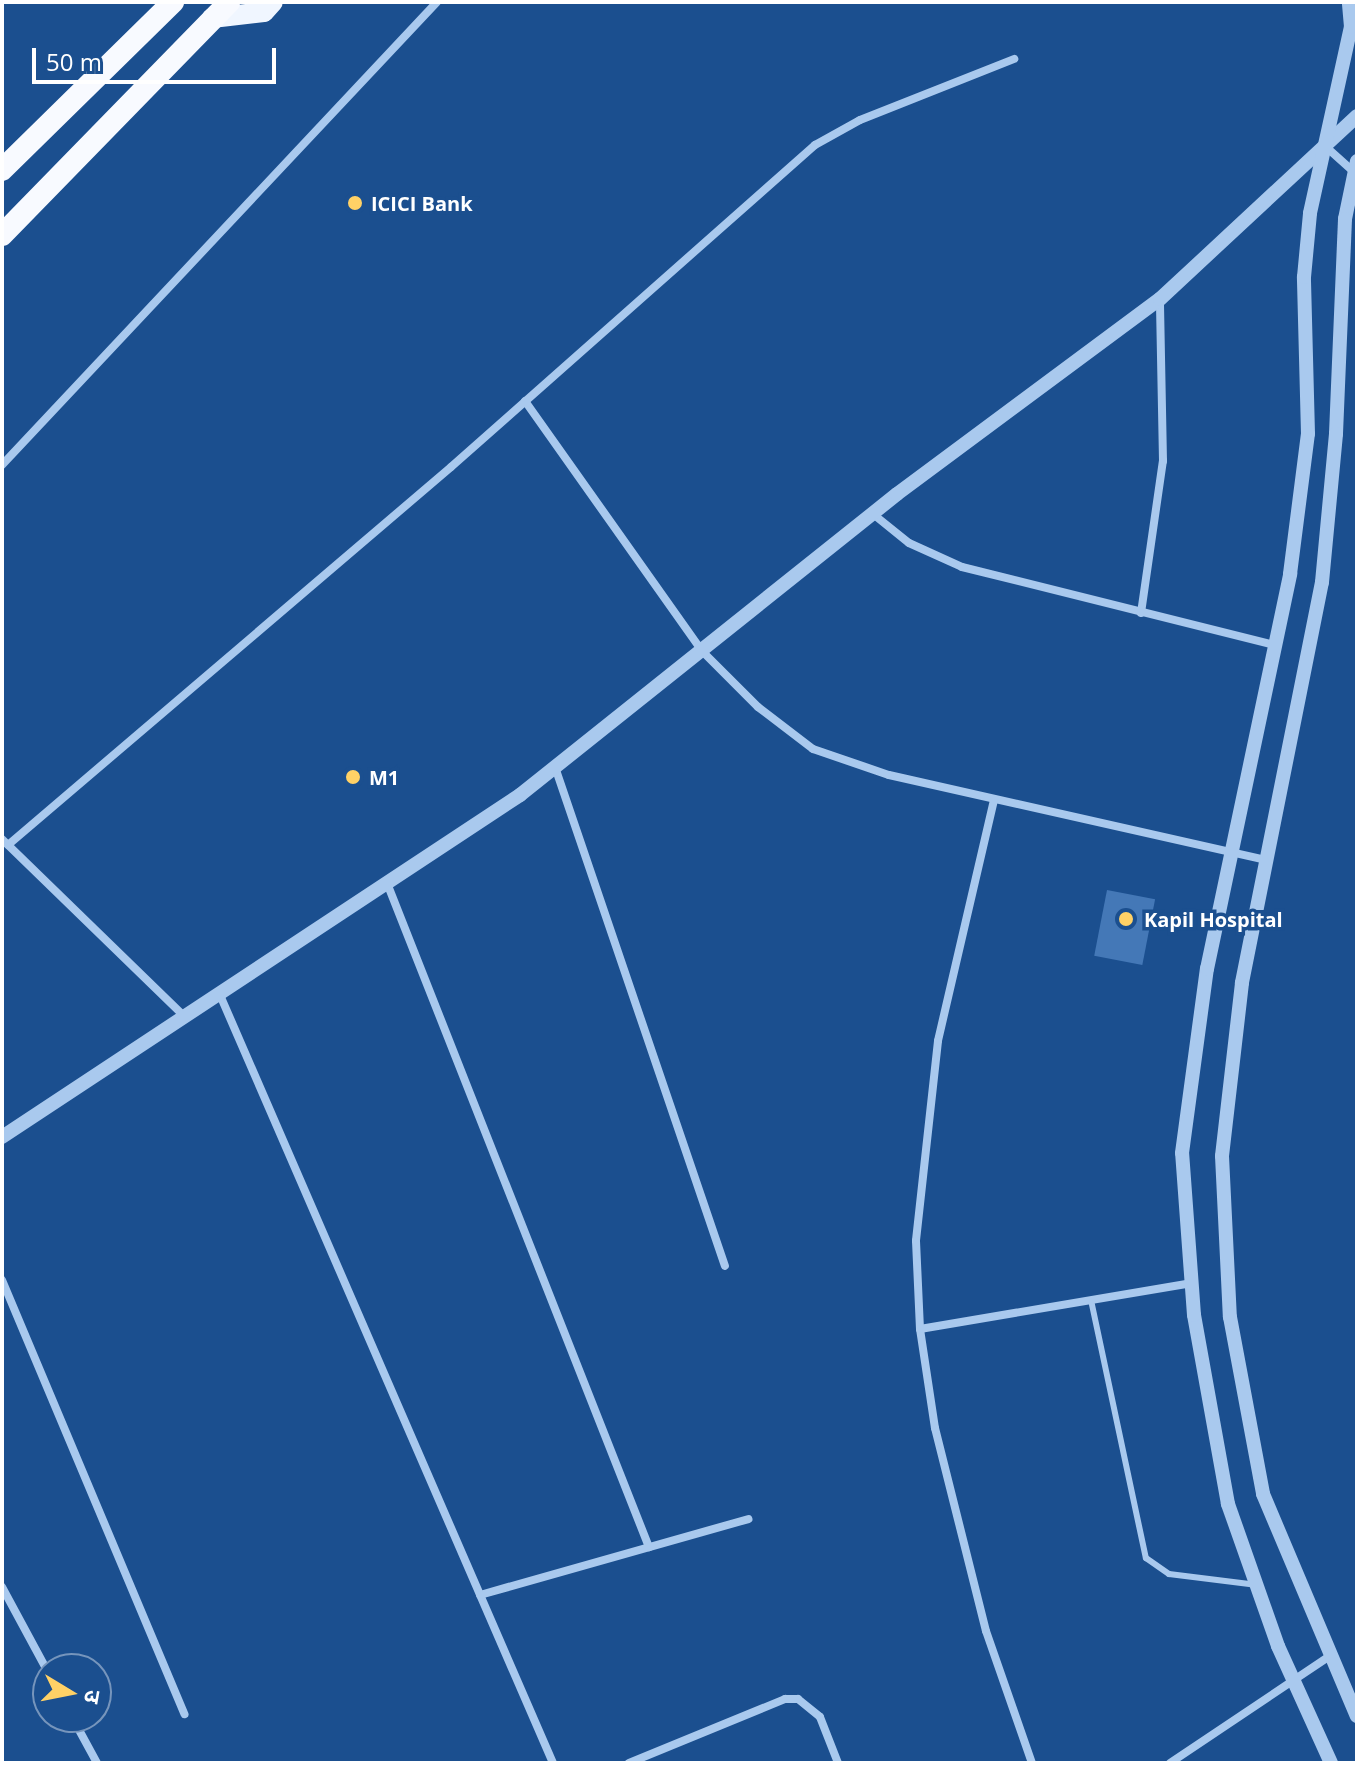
<!DOCTYPE html>
<html>
<head>
<meta charset="utf-8">
<style>
	body { margin:0 }
	#map { position:relative; width:1359px; height:1765px; overflow:hidden; background:#1b4f8f; font-family:"Open Sans","Noto Sans Devanagari",sans-serif }
	div>[style] { position:absolute }
	[style*='--x'] { left:calc(var(--x)*1px); top:calc(var(--y)*1px); width:calc(var(--w)*1px); rotate:calc(var(--a)*1deg) }
	.building>* { inset:0; background:#4478b7; transform-origin:0 0 }
	.service>* { height:6px; margin:-3px; padding:0 3px; transform-origin:3px; border-radius:3px; background:#a9c9ee }
	.minor>* { height:8px; margin:-4px; padding:0 4px; transform-origin:4px; border-radius:4px; background:#a9c9ee }
	.tertiary>* { height:14px; margin:-7px; padding:0 7px; transform-origin:7px; border-radius:7px; background:#a9c9ee }
	.primary>* { height:20px; margin:-10px; padding:0 10px; transform-origin:10px; border-radius:10px; background:#f0f6ff }
	.trunk>* { height:22px; margin:-11px; padding:0 11px; transform-origin:11px; border-radius:11px; background:#f8faff }
	.dots>* { width:22px; height:22px; translate:-50% -50%; box-sizing:border-box; border:4px solid #1b4f8f; border-radius:50% }
	span { translate:-50% -50%; white-space:nowrap; text-align:center; line-height:1.15; -webkit-text-stroke:7px #1b4f8f; paint-order:stroke }
	.poi-label { font-size:20px; color:#fff; font-weight:700 }
	.left { translate:0 -50%; text-align:left }
	.frame { position:absolute; inset:0; border:4px solid #fff; pointer-events:none }
	.north { position:absolute; left:32px; top:1653px; width:80px; height:80px; box-sizing:border-box; background:#1b4f8f; border:2px solid #7695bc; border-radius:50%; rotate:100deg; font-size:22px; font-weight:700; line-height:32px; text-align:center; color:#fff }
	.north::after { content:''; display:block; margin:auto; width:28px; height:36px; background:#ffd166; clip-path:polygon(50% 0,100% 100%,50% 72%,0 100%) }
	.scale { position:absolute; left:32px; top:48px; width:244px; height:36px; box-sizing:border-box; border:4px solid #fff; border-top:0; padding-left:10px; font-size:24px; line-height:28px; white-space:nowrap; color:#fff; -webkit-text-stroke:6px #1b4f8f; paint-order:stroke }
</style>
</head>
<body>
<div id="map">
	<div class="building">
		<i style="left:1107px;top:890px;width:49px;height:67px;rotate:11deg"></i>
	</div>
	<div class="service">
		<i style="--x:1091;--y:1300;--w:264;--a:78"></i>
		<i style="--x:1146;--y:1558;--w:28;--a:35"></i>
		<i style="--x:1169;--y:1574;--w:89;--a:7.1"></i>
	</div>
	<div class="minor">
		<i style="--x:1325;--y:146;--w:39;--a:42"></i>
		<i style="--x:525;--y:401;--w:306;--a:54.7"></i>
		<i style="--x:702;--y:651;--w:79;--a:45"></i>
		<i style="--x:758;--y:707;--w:69;--a:37.4"></i>
		<i style="--x:813;--y:749;--w:80;--a:18.9"></i>
		<i style="--x:889;--y:775;--w:386;--a:12.7"></i>
		<i style="--x:2;--y:465;--w:635;--a:-46.79"></i>
		<i style="--x:873;--y:514;--w:46;--a:38.9"></i>
		<i style="--x:909;--y:543;--w:58;--a:24.4"></i>
		<i style="--x:962;--y:567;--w:323;--a:14"></i>
		<i style="--x:1141;--y:613;--w:154;--a:-81.8"></i>
		<i style="--x:1163;--y:461;--w:161;--a:-91.1"></i>
		<i style="--x:555;--y:767;--w:527;--a:71.19"></i>
		<i style="--x:994;--y:800;--w:247;--a:103.1"></i>
		<i style="--x:938;--y:1041;--w:201;--a:96.3"></i>
		<i style="--x:916;--y:1241;--w:88;--a:87.4"></i>
		<i style="--x:920;--y:1329;--w:100;--a:81.4"></i>
		<i style="--x:935;--y:1428;--w:209;--a:75.9"></i>
		<i style="--x:986;--y:1631;--w:140;--a:70.8"></i>
		<i style="--x:2;--y:839;--w:255;--a:44.2"></i>
		<i style="--x:8;--y:845;--w:582;--a:-40.47"></i>
		<i style="--x:451;--y:467;--w:486;--a:-41.5"></i>
		<i style="--x:815;--y:145;--w:51;--a:-29.1"></i>
		<i style="--x:860;--y:120;--w:166;--a:-21.6"></i>
		<i style="--x:387;--y:883;--w:714;--a:68.47"></i>
		<i style="--x:220;--y:995;--w:837;--a:66.56"></i>
		<i style="--x:2;--y:1280;--w:471;--a:67.2"></i>
		<i style="--x:920;--y:1329;--w:276;--a:-9.6"></i>
		<i style="--x:2;--y:1587;--w:97;--a:61.6"></i>
		<i style="--x:480;--y:1595;--w:279;--a:-15.8"></i>
		<i style="--x:72;--y:1717;--w:52;--a:61.5"></i>
		<i style="--x:629;--y:1763;--w:169;--a:-22.3"></i>
		<i style="--x:785;--y:1699;--w:13;--a:0"></i>
		<i style="--x:798;--y:1699;--w:28;--a:39"></i>
		<i style="--x:820;--y:1717;--w:49;--a:68.6"></i>
		<i style="--x:1170;--y:1763;--w:192;--a:-33.8"></i>
	</div>
	<div class="tertiary">
		<i style="--x:1357;--y:161;--w:59;--a:101.7"></i>
		<i style="--x:1345;--y:219;--w:215;--a:92.4"></i>
		<i style="--x:1336;--y:434;--w:149;--a:95.4"></i>
		<i style="--x:1322;--y:582;--w:409;--a:101.3"></i>
		<i style="--x:1242;--y:983;--w:174;--a:96.6"></i>
		<i style="--x:1222;--y:1156;--w:161;--a:87.2"></i>
		<i style="--x:1230;--y:1317;--w:180;--a:79.4"></i>
		<i style="--x:1263;--y:1494;--w:241;--a:67.1"></i>
		<i style="--x:2;--y:1137;--w:621;--a:-33.43"></i>
		<i style="--x:520;--y:795;--w:482;--a:-38.6"></i>
		<i style="--x:897;--y:494;--w:327;--a:-36.6"></i>
		<i style="--x:1160;--y:299;--w:269;--a:-42.9"></i>
		<i style="--x:1331;--y:1763;--w:128;--a:-114.4"></i>
		<i style="--x:1278;--y:1646;--w:151;--a:-109.4"></i>
		<i style="--x:1228;--y:1504;--w:192;--a:-100.2"></i>
		<i style="--x:1194;--y:1315;--w:162;--a:-94.2"></i>
		<i style="--x:1182;--y:1153;--w:186;--a:-82.3"></i>
		<i style="--x:1207;--y:969;--w:404;--a:-78.1"></i>
		<i style="--x:1290;--y:574;--w:141;--a:-82.7"></i>
		<i style="--x:1308;--y:434;--w:157;--a:-91.5"></i>
		<i style="--x:1304;--y:277;--w:64;--a:-84.6"></i>
		<i style="--x:1310;--y:213;--w:190;--a:-77.6"></i>
		<i style="--x:1351;--y:27;--w:25;--a:-95"></i>
	</div>
	<div class="primary">
		<i style="--x:212;--y:18;--w:52;--a:-6.6"></i>
		<i style="--x:264;--y:12;--w:13;--a:-48"></i>
	</div>
	<div class="trunk">
		<i style="--x:2;--y:170;--w:240;--a:-44.5"></i>
		<i style="--x:2;--y:235;--w:325;--a:-45.7"></i>
	</div>
	<div class="dots">
		<i style="left:355px;top:203px;background:#ffd166"></i>
		<i style="left:353px;top:777px;background:#ffd166"></i>
		<i style="left:1126px;top:919px;background:#ffd166"></i>
	</div>
	<div class="poi-label">
		<span class="left" style="left:371px;top:203px">ICICI Bank</span>
		<span class="left" style="left:369px;top:777px">M1</span>
		<span class="left" style="left:1144px;top:919px">Kapil Hospital</span>
	</div>
	<div class="frame"></div>
	<div class="north">उ</div>
	<div class="scale">50 m</div>
</div>
</body>
</html>
